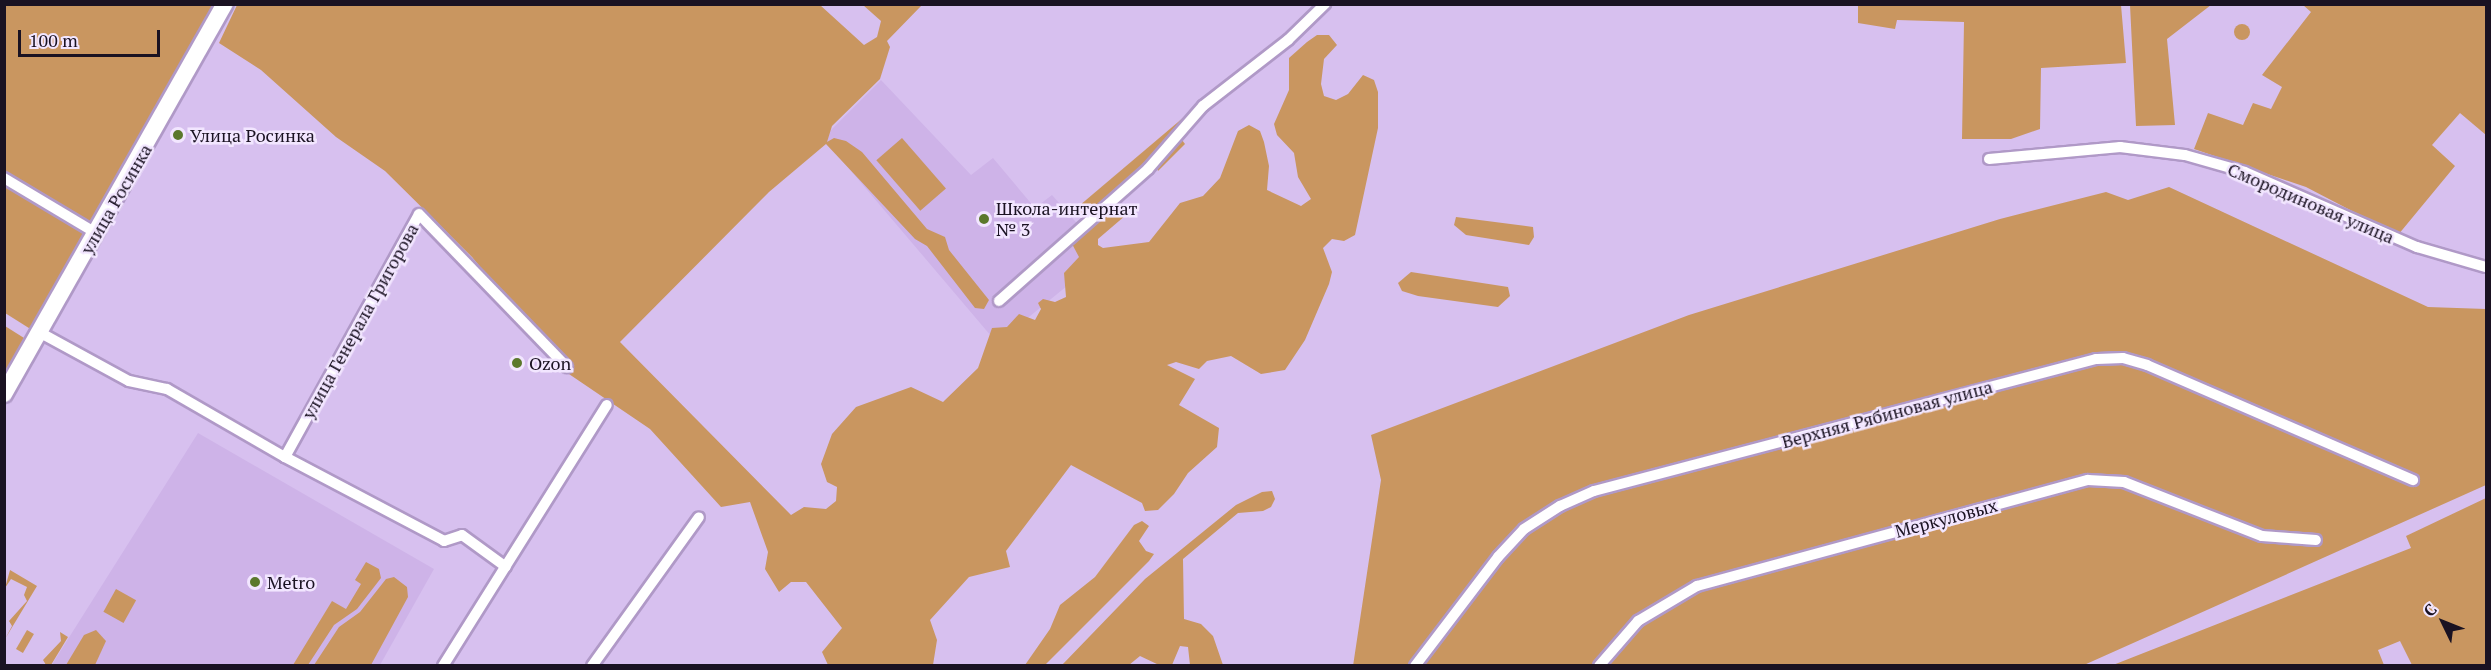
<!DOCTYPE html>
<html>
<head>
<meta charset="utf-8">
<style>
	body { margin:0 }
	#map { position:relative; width:2491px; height:670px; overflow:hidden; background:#d7c0ef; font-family:"PT Serif",serif }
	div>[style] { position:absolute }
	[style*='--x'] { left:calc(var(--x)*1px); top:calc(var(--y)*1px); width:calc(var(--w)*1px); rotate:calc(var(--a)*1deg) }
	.built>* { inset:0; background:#ceb3e8 }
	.green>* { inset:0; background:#c99660; transform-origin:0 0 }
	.round { border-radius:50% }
	.roads { filter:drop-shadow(2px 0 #b099c7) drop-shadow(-2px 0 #b099c7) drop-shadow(0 2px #b099c7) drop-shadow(0 -2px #b099c7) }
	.street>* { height:10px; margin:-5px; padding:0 5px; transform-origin:5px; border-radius:5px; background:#fff }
	.primary>* { height:16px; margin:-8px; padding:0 8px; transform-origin:8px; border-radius:8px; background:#fff }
	.dots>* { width:16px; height:16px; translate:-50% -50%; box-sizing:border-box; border:3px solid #f2e6ff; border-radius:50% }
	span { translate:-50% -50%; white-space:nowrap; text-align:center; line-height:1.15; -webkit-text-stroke:5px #f2e6ff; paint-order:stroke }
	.poi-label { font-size:18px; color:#1a1222 }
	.left { translate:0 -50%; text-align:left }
	.street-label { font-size:18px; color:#1a1222 }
	.frame { position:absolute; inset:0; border:6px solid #1a1222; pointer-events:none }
	.north { position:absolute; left:2413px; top:592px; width:60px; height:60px; -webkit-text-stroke:4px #f2e6ff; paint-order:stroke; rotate:313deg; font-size:16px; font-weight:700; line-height:24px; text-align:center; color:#1a1222 }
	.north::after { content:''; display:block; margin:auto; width:21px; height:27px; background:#1a1222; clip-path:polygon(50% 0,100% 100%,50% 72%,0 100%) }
	.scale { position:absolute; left:18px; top:30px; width:142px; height:27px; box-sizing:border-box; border:3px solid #1a1222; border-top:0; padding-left:8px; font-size:18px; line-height:21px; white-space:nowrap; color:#1a1222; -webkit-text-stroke:4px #f2e6ff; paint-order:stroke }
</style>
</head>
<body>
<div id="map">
	<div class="built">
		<i style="clip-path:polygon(881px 80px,971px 175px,993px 158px,1035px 208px,1052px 195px,1105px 255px,997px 343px,823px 138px)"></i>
		<i style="clip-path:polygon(198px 433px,434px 569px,380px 665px,51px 666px)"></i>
	</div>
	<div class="green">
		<i style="clip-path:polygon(4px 5px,221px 5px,40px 335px,5px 313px)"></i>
		<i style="clip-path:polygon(237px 5px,820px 5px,864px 45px,877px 37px,881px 21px,863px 5px,922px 5px,887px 41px,890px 47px,880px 79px,832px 126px,827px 142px,834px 138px,846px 141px,862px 152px,927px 229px,945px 237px,949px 250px,989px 300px,984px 309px,975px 308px,927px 246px,915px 239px,826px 144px,769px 192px,620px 342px,791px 515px,804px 507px,826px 509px,836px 501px,837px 487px,827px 482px,821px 464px,832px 434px,856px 407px,911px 387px,943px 402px,978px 368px,992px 328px,1007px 327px,1019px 314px,1035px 320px,1041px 309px,1038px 303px,1043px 299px,1055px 302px,1066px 297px,1064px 273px,1079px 257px,1071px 242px,1113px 205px,1125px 204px,1126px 215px,1098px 239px,1098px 245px,1103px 248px,1149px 242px,1180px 203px,1203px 196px,1220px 178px,1238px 131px,1249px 125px,1260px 131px,1264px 142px,1269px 166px,1267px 190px,1301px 206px,1311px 199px,1298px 177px,1294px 153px,1277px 135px,1274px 124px,1289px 90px,1289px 58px,1307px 42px,1317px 35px,1329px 35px,1337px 45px,1324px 59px,1321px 84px,1324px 96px,1336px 100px,1348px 94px,1363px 75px,1374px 80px,1378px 92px,1378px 128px,1355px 235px,1344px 241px,1332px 239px,1323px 248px,1332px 272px,1329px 284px,1305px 340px,1285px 370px,1261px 374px,1231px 356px,1207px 361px,1199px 369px,1176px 362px,1167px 365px,1195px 379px,1179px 405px,1219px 428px,1217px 447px,1188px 473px,1174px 494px,1158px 510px,1145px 511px,1142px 503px,1071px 465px,1006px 551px,1010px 567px,969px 577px,930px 620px,937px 640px,933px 665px,828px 665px,822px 652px,842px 628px,806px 582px,791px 582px,779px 592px,765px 569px,768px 552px,750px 502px,721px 507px,650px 429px,566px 372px,472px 257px,385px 171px,336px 137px,261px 70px,219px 43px)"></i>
		<i style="clip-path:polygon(1858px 5px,2121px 5px,2126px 63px,2041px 68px,2040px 129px,2011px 139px,1962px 139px,1964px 22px,1897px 20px,1895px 29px,1858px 23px)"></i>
		<i style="clip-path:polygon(2130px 5px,2211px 5px,2167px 39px,2175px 125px,2136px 126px)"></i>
		<i style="clip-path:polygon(2303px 5px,2486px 5px,2486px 135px,2460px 113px,2432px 145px,2455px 166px,2398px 235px,2306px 187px,2194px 149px,2208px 113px,2243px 125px,2253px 103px,2271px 109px,2282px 87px,2262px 75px,2311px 12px)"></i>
		<i class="round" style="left:2234px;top:24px;width:16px;height:16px"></i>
		<i style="clip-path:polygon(1184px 117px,1187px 117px,1144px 165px,1094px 209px,1079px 217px,1073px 211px)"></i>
		<i style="left:902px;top:138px;width:67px;height:34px;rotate:49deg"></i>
		<i style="clip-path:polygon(1182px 140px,1185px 144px,1158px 171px,1157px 167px)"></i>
		<i style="clip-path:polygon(2169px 187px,2428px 307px,2486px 309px,2486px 485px,2084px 665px,1353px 666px,1381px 480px,1371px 435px,1689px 315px,2000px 219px,2106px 192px,2128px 200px)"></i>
		<i style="clip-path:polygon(1456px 217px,1533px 227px,1534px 237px,1529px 245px,1466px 235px,1454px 225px)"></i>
		<i style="clip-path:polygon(1411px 272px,1508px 287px,1510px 296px,1498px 307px,1418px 296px,1402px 291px,1398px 283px)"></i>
		<i style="clip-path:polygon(5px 326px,32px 343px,5px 392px)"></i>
		<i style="clip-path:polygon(1272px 491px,1275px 499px,1271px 507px,1263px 511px,1238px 513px,1183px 559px,1184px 619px,1201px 624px,1213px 636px,1223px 665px,1190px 665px,1188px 647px,1180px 646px,1172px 665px,1159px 665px,1140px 656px,1129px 665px,1062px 665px,1145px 579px,1236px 505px,1262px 492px)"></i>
		<i style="clip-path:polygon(2486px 498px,2486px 665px,2412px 665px,2400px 641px,2378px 650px,2384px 665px,2113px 665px,2411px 548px,2406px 536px)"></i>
		<i style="clip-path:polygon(1142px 521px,1149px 526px,1139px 541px,1146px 551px,1154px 554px,1149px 561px,1045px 665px,1025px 665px,1050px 629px,1060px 605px,1095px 577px,1134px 525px)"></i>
		<i style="clip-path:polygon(366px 562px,379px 569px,381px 578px,357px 609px,334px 625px,308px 665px,293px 665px,332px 601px,346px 609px,361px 584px,355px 580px)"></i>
		<i style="clip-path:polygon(10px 570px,37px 586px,5px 639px,12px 626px,9px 621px,27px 601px,24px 595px,27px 587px,11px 579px,5px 588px)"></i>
		<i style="clip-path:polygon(394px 577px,407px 587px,408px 597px,371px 665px,314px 665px,339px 627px,360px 612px,386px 579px)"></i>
		<i style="left:116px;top:589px;width:23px;height:26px;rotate:29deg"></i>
		<i style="left:27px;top:630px;width:8px;height:22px;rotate:30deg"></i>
		<i style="clip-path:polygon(96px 630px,106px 641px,95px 665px,66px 665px,84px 635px)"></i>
		<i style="clip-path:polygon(60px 632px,68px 637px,51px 665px,46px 665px,43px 660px,61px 641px)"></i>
	</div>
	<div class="roads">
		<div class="street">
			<i style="--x:1989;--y:159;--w:132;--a:-5.2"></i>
			<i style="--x:2120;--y:147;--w:65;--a:7"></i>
			<i style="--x:2185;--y:155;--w:62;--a:15.8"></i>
			<i style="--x:2245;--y:172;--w:188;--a:23.6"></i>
			<i style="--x:2417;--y:247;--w:72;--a:16.2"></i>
			<i style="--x:4;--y:178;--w:107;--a:30.9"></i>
			<i style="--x:999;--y:301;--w:199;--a:-41.5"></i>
			<i style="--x:1148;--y:169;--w:84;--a:-48.9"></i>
			<i style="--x:1203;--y:106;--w:108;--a:-37.8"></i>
			<i style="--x:1288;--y:40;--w:52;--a:-44.2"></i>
			<i style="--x:39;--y:332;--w:102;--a:28.6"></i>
			<i style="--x:129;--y:381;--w:39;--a:12"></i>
			<i style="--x:167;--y:389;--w:136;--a:30"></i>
			<i style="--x:285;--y:457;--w:277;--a:-61.1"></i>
			<i style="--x:419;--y:214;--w:213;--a:46"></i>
			<i style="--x:285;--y:457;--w:180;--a:27.8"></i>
			<i style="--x:444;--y:541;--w:19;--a:-18"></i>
			<i style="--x:462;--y:535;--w:54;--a:36"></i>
			<i style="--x:443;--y:666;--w:308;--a:-57.9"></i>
			<i style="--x:592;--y:666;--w:183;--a:-54.3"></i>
			<i style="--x:1415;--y:666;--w:137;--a:-52.7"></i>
			<i style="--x:1498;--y:557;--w:38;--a:-47"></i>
			<i style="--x:1524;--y:529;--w:43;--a:-32.6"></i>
			<i style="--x:1560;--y:506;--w:37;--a:-24"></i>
			<i style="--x:1594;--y:491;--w:519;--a:-14.73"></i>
			<i style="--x:2096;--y:359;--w:27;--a:-2"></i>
			<i style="--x:2123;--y:358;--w:25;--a:16"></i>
			<i style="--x:2147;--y:365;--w:290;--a:23.4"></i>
			<i style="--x:1599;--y:666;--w:60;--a:-49.1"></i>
			<i style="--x:1638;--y:621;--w:69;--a:-30.7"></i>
			<i style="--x:1697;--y:586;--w:405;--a:-15.2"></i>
			<i style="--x:2088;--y:480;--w:36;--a:3"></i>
			<i style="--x:2124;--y:482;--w:148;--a:21.4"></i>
			<i style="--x:2262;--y:536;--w:54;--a:4.2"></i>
		</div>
		<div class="primary">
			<i style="--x:4;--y:394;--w:448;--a:-60.5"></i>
		</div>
	</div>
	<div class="dots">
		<i style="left:178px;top:135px;background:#5b782c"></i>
		<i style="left:984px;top:219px;background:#5b782c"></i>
		<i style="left:517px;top:363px;background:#5b782c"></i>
		<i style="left:255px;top:582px;background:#5b782c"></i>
	</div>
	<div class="poi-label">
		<span class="left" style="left:190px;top:135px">Улица Росинка</span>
		<span class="left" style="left:996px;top:219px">Школа-интернат<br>№ 3</span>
		<span class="left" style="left:529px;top:363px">Ozon</span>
		<span class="left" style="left:267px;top:582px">Metro</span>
	</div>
	<div class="street-label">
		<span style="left:116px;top:199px;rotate:-60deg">улица Росинка</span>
		<span style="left:2311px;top:203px;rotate:23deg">Смородиновая улица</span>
		<span style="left:360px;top:321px;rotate:-61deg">улица Генерала Григорова</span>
		<span style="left:1887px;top:414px;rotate:-15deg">Верхняя Рябиновая улица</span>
		<span style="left:1946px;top:518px;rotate:-15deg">Меркуловых</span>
	</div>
	<div class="frame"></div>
	<div class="north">С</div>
	<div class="scale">100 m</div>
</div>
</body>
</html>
